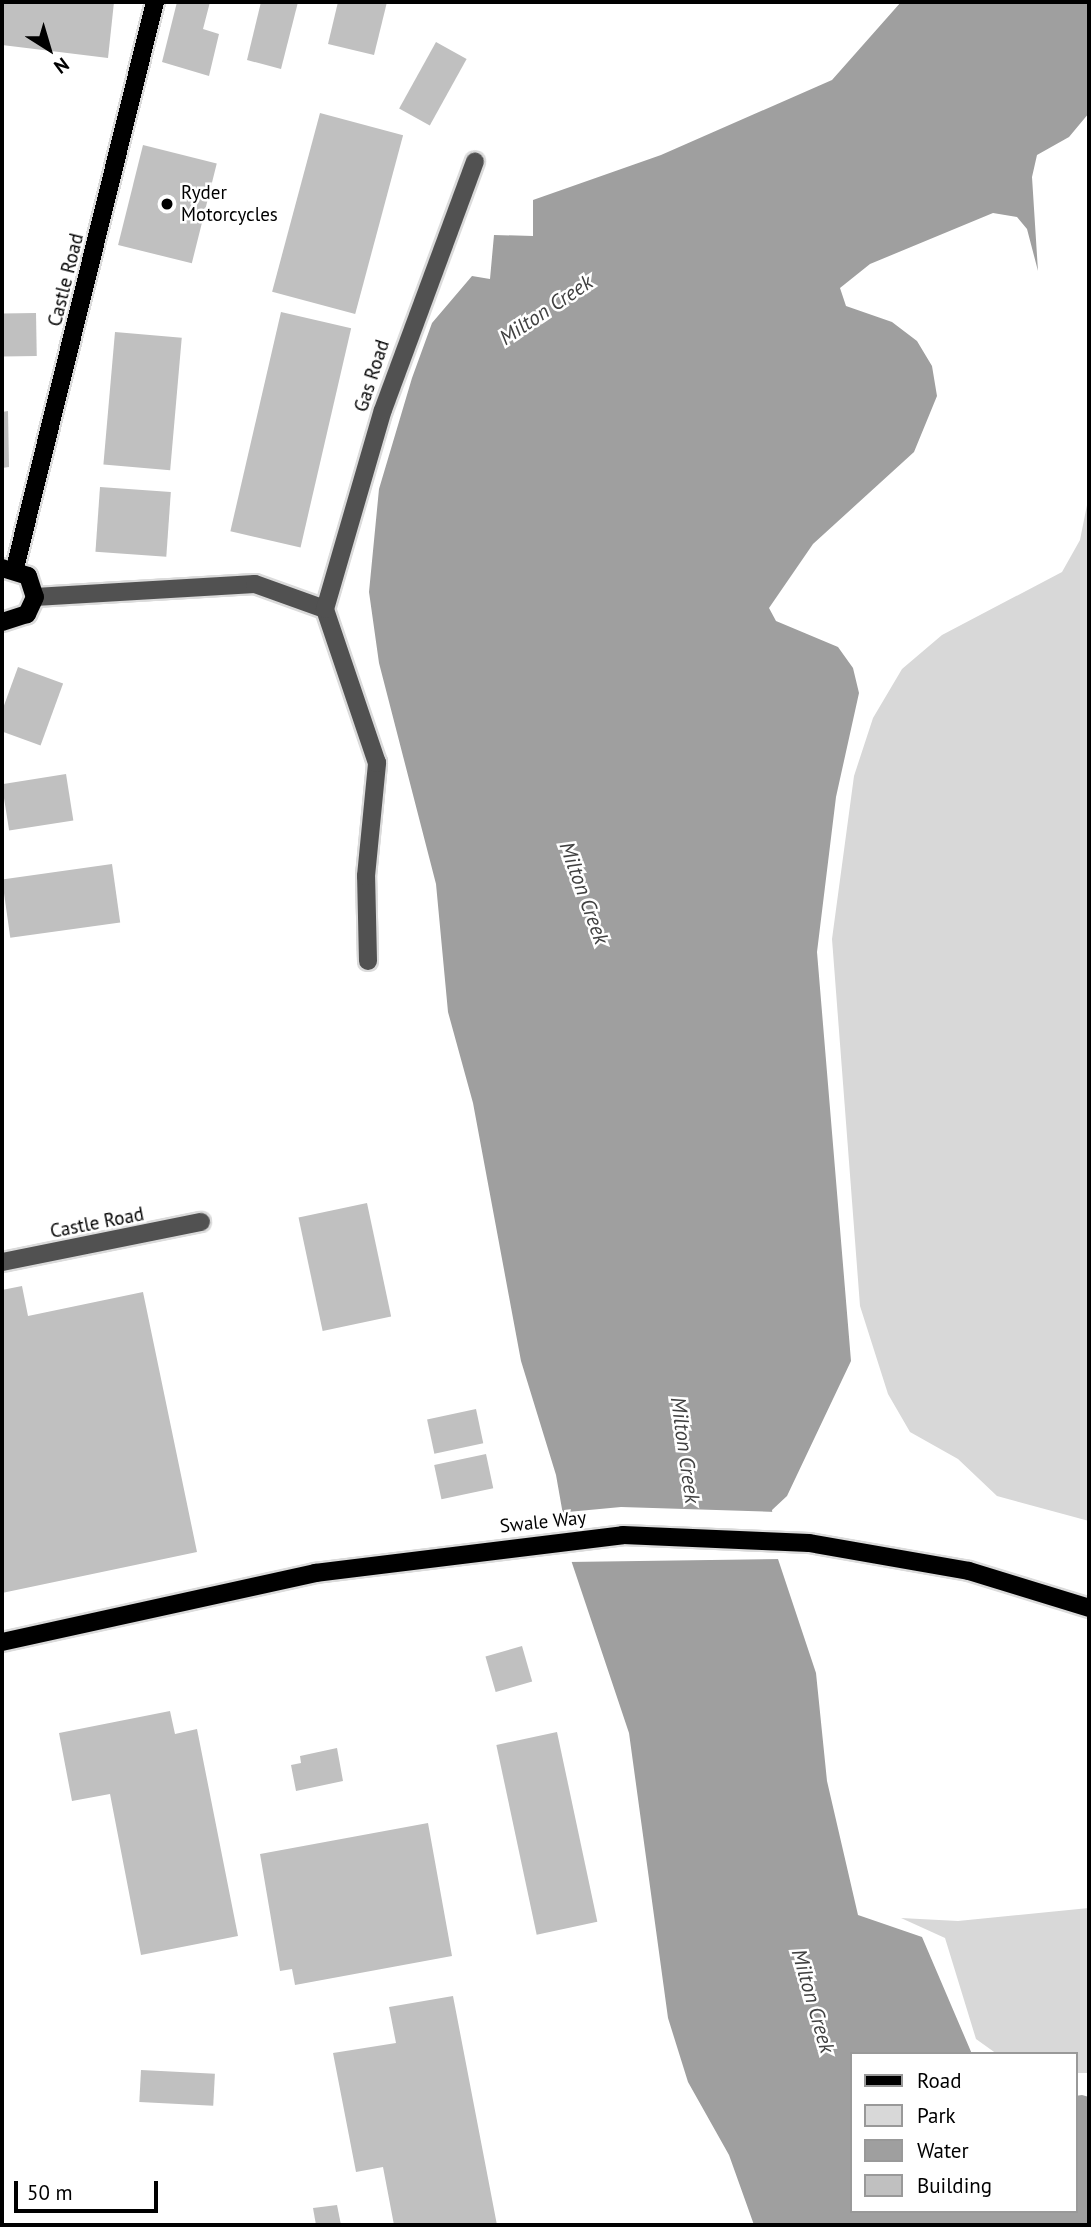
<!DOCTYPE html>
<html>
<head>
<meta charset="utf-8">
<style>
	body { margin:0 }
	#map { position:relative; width:1091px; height:2227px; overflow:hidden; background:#fff; font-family:"PT Sans",sans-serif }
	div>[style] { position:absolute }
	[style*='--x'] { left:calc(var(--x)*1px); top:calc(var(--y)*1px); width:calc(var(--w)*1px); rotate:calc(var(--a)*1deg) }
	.green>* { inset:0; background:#d8d8d8 }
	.water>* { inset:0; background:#9f9f9f }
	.pier>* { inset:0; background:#fff }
	.building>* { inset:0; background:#c0c0c0; transform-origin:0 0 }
	.roads { filter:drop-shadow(2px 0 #dbdbdb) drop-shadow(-2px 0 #dbdbdb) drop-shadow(0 2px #dbdbdb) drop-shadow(0 -2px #dbdbdb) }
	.minor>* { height:18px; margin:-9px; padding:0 9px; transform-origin:9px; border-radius:9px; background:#515151 }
	.major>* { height:18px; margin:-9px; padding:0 9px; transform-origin:9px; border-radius:9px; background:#000 }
	.dots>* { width:19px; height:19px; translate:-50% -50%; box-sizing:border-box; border:4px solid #fff; border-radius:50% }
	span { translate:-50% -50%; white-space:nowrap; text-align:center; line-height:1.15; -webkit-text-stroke:5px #fff; paint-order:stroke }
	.poi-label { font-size:19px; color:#000 }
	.left { translate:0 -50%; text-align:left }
	.street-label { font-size:19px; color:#000 }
	.water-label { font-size:21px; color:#404040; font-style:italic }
	.frame { position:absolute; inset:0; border:4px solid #000; pointer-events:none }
	.legend { position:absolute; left:850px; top:2052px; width:228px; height:161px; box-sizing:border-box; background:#fff; border:2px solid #999; margin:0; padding:9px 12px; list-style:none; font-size:21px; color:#000 }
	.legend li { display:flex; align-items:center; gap:14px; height:35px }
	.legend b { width:35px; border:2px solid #999 }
	.north { position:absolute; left:14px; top:14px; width:70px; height:70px; -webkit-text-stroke:5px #fff; paint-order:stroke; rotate:143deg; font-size:19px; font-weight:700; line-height:28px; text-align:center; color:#000 }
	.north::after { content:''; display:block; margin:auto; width:24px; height:32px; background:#000; clip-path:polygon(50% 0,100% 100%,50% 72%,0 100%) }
	.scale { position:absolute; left:14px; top:2181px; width:144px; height:32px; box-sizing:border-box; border:4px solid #000; border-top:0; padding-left:9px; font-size:21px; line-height:24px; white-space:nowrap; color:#000; -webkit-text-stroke:5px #fff; paint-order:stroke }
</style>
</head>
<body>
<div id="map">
	<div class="green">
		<i style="clip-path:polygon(1089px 495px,1089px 1521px,997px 1496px,958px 1459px,910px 1432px,888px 1394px,860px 1306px,832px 939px,854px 776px,873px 718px,902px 669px,942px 635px,1062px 572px,1080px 540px)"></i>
		<i style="clip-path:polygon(1089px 1908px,1089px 2073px,1075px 2073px,1075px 2054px,997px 2054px,976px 2039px,945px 1938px,901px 1918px,958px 1921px)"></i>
	</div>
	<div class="water">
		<i style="clip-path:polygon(901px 2px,1089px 2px,1089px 113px,1069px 137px,1037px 155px,1032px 177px,1038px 271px,1027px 229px,1017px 217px,993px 213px,870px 264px,840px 288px,846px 306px,892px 322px,917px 341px,932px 366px,937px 396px,914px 452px,813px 544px,769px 608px,776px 621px,838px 647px,853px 668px,859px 693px,836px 797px,817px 952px,851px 1361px,787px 1496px,772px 1510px,778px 1559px,816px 1673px,827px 1781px,858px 1915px,922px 1937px,972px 2054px,851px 2054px,851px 2211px,1075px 2211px,1075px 2096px,1082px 2095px,1089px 2097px,1089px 2225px,754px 2225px,729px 2155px,688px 2082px,668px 2018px,629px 1733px,571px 1560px,556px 1475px,521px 1361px,473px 1103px,448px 1012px,436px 884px,379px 663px,369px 592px,379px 489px,412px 378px,432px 323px,472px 276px,490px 279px,494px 235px,533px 236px,533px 200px,661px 155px,832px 80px)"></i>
	</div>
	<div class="pier">
		<i style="clip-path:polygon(621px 1507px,776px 1512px,782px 1559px,568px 1562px,557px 1513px)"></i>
	</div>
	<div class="building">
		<i style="clip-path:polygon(2px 2px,114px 2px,108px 58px,2px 45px)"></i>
		<i style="clip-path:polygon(177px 2px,210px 2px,203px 29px,219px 34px,209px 76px,162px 62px)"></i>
		<i style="clip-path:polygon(261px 2px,298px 2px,281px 69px,247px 60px)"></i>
		<i style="clip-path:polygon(338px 2px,387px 2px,374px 55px,328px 44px)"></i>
		<i style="left:436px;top:42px;width:35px;height:76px;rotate:29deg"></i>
		<i style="left:320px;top:113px;width:86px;height:185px;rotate:15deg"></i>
		<i style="left:143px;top:145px;width:76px;height:103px;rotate:14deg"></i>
		<i style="left:281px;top:312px;width:72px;height:225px;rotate:13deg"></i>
		<i style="left:36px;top:313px;width:43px;height:34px;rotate:89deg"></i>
		<i style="left:115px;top:332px;width:67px;height:133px;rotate:5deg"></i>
		<i style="clip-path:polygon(8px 411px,9px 467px,2px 468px,2px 412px)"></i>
		<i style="left:100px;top:487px;width:71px;height:65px;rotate:4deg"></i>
		<i style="left:18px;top:667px;width:48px;height:66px;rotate:20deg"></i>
		<i style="left:66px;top:774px;width:47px;height:65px;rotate:81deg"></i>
		<i style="left:112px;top:864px;width:59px;height:111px;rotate:82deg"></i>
		<i style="left:367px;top:1203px;width:116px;height:70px;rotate:78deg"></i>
		<i style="clip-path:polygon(22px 1286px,28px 1316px,143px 1292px,197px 1552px,2px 1593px,2px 1290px)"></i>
		<i style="left:476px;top:1409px;width:35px;height:50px;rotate:78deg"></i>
		<i style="left:486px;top:1454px;width:35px;height:53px;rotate:78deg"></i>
		<i style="left:522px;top:1646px;width:37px;height:38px;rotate:74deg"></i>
		<i style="clip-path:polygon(170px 1711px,175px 1734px,197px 1729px,238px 1936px,141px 1955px,110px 1794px,72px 1801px,59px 1733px)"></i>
		<i style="left:557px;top:1732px;width:194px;height:62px;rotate:78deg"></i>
		<i style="clip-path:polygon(337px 1748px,343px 1781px,296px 1791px,291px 1765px,301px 1763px,300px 1756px)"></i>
		<i style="clip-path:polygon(428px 1823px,452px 1956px,295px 1985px,292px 1969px,280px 1971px,260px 1854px)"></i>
		<i style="clip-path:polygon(453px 1996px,497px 2225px,394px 2225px,383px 2167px,356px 2172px,333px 2053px,396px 2043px,389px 2007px)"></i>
		<i style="left:141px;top:2070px;width:74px;height:32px;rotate:3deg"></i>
		<i style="clip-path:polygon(337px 2205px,341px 2225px,316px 2225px,313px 2208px)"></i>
	</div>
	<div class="roads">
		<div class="minor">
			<i style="--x:35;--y:597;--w:220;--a:-3.4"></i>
			<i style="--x:255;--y:584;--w:74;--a:19.7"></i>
			<i style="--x:368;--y:961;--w:85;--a:-91.3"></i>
			<i style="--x:366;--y:876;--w:114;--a:-84.4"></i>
			<i style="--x:377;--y:763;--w:163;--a:-108.7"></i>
			<i style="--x:325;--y:609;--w:207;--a:-73.8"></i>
			<i style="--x:383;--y:410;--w:265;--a:-69.7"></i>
			<i style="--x:2;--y:1262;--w:203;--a:-11.4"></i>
		</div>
		<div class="major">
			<i style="--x:2;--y:568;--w:27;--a:17"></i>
			<i style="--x:28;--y:576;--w:22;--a:72"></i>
			<i style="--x:35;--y:597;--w:19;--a:115"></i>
			<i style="--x:27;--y:614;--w:26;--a:162"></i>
			<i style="--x:15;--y:568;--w:583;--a:-76.11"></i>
			<i style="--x:2;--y:1642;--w:321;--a:-12.4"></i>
			<i style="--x:315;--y:1573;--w:310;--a:-7"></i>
			<i style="--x:623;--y:1535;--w:186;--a:2.5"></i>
			<i style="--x:809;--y:1543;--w:162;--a:9.9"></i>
			<i style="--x:969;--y:1571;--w:126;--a:17.1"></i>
		</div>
	</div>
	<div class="dots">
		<i style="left:167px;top:204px;background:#000"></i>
	</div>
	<div class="poi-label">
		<span class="left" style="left:181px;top:204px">Ryder<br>Motorcycles</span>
	</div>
	<div class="street-label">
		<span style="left:66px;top:280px;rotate:-76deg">Castle Road</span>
		<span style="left:372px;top:376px;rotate:-72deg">Gas Road</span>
		<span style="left:97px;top:1223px;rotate:-11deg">Castle Road</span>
		<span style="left:543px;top:1522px;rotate:-6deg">Swale Way</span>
	</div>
	<div class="water-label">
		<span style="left:546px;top:310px;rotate:-34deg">Milton Creek</span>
		<span style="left:584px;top:893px;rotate:70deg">Milton Creek</span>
		<span style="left:685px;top:1450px;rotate:82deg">Milton Creek</span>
		<span style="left:813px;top:2001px;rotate:74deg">Milton Creek</span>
	</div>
	<div class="frame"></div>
	<ul class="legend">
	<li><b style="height:9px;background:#000"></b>Road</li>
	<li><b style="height:19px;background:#d8d8d8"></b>Park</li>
	<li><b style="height:19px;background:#9f9f9f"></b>Water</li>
	<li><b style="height:19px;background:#c0c0c0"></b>Building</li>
	</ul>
	<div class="north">N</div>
	<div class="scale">50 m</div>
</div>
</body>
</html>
